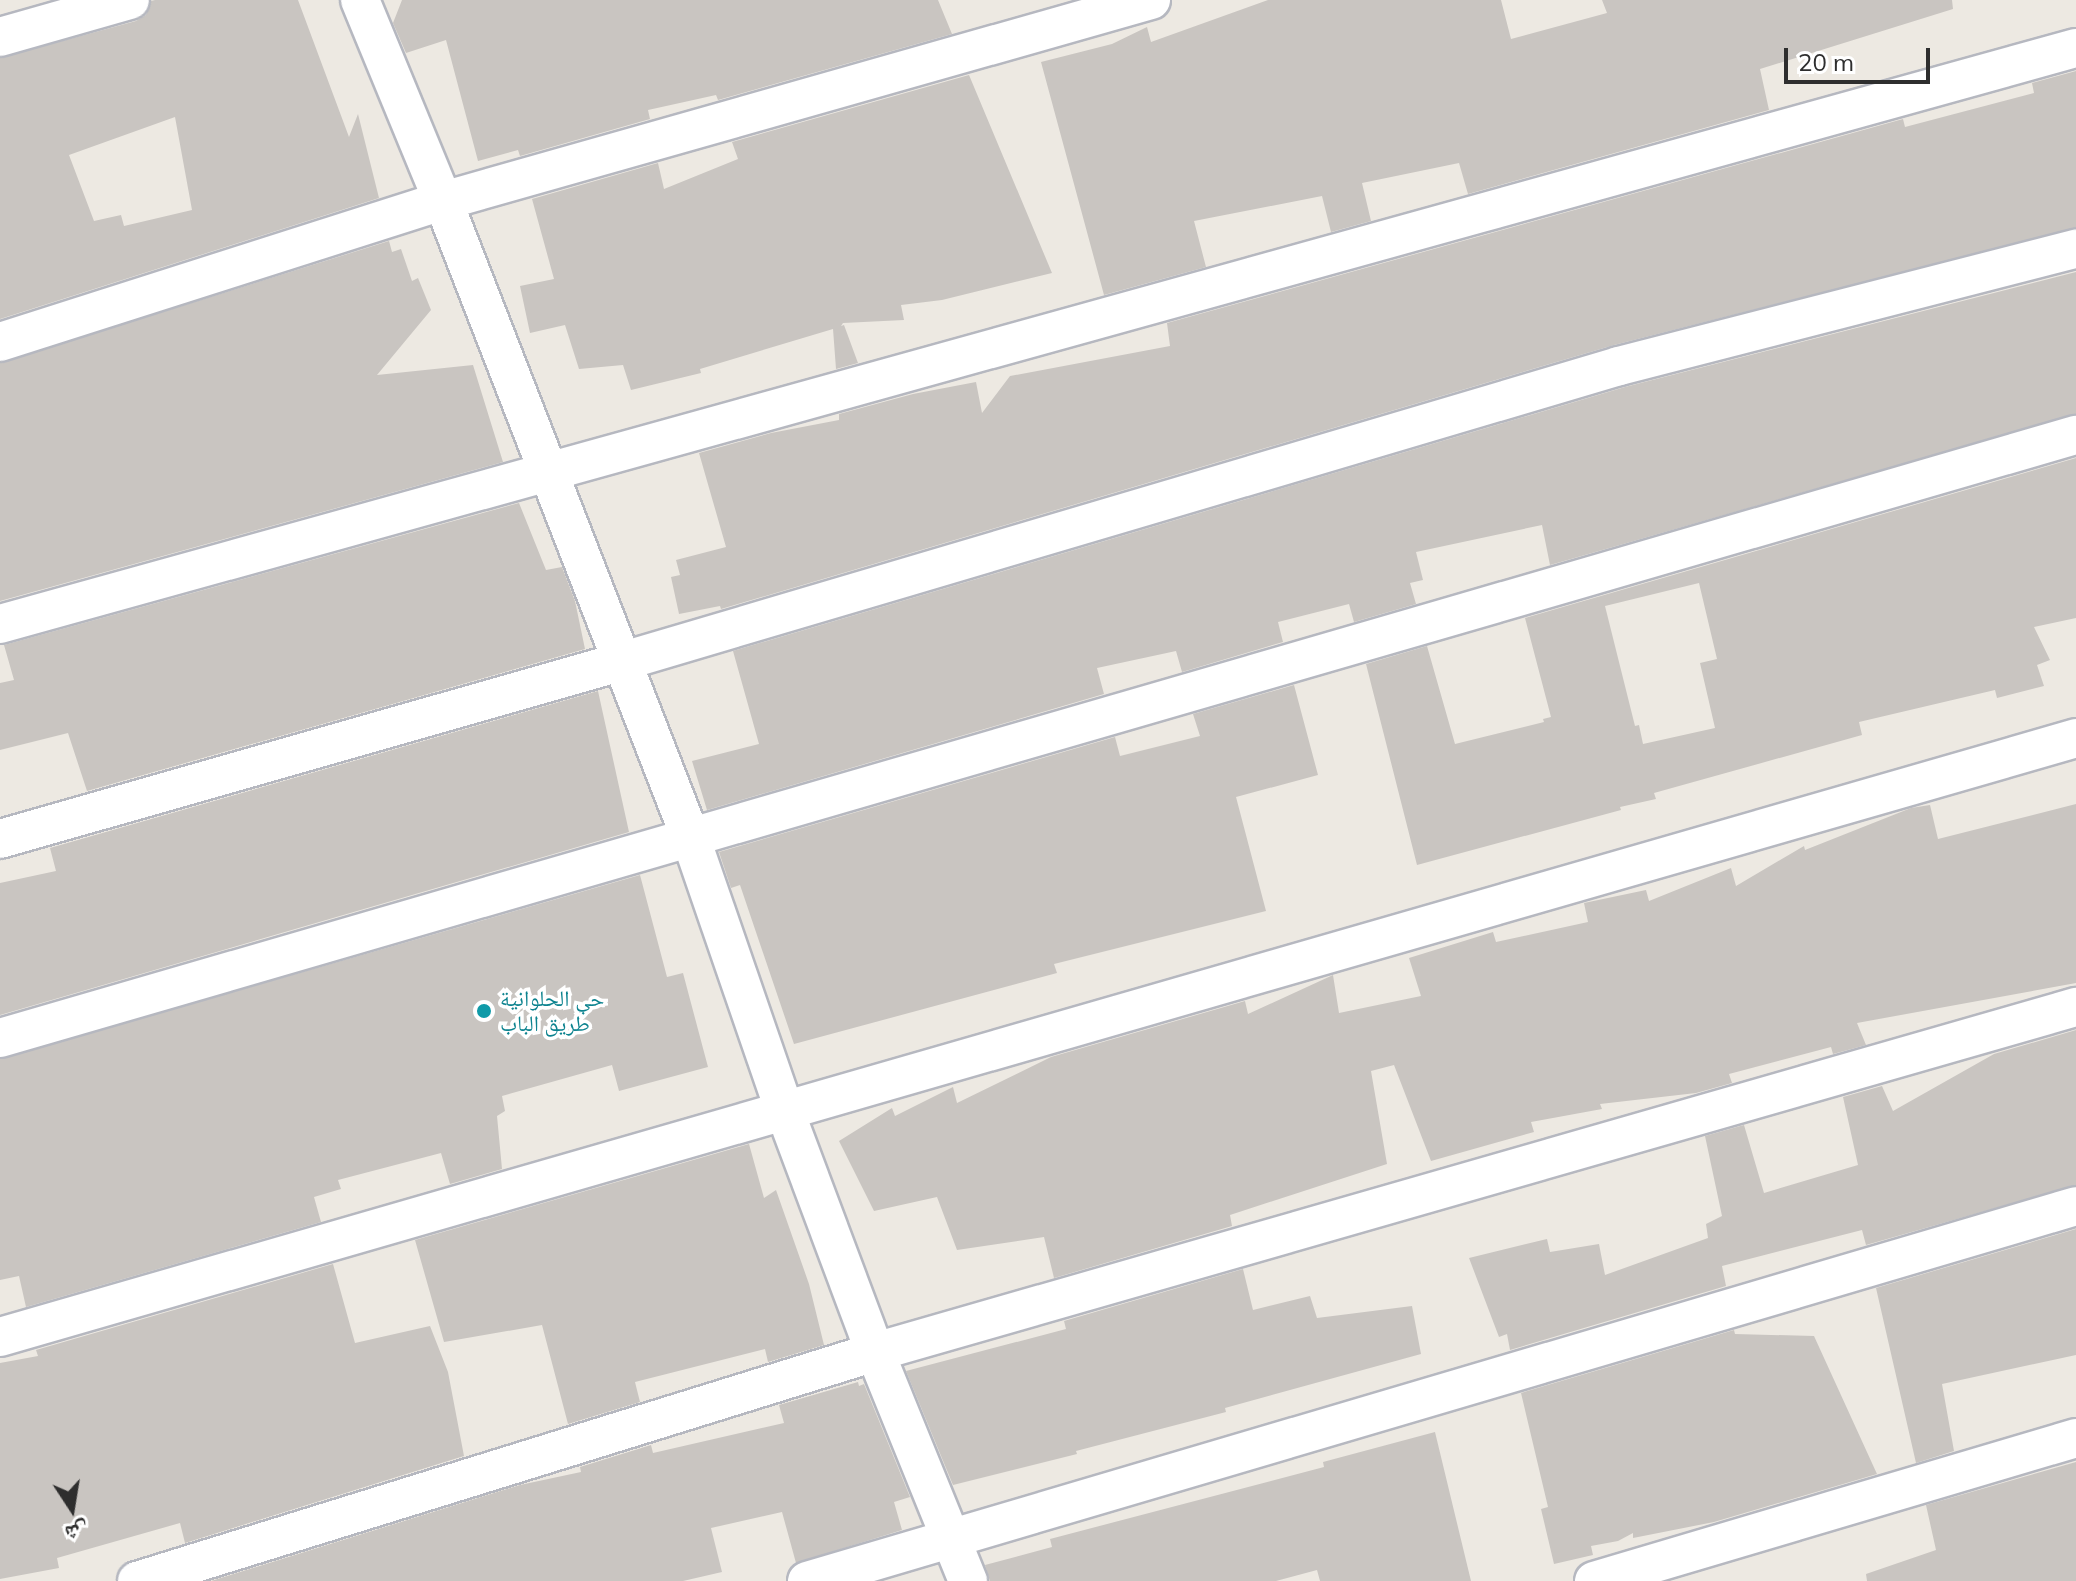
<!DOCTYPE html>
<html>
<head>
<meta charset="utf-8">
<style>
	body { margin:0 }
	#map { position:relative; width:2076px; height:1581px; overflow:hidden; background:#ede9e2; font-family:Mulish,"Noto Naskh Arabic",sans-serif }
	div>[style] { position:absolute }
	[style*='--x'] { left:calc(var(--x)*1px); top:calc(var(--y)*1px); width:calc(var(--w)*1px); rotate:calc(var(--a)*1deg) }
	.building>* { inset:0; background:#c9c5c1 }
	.roads { filter:drop-shadow(2px 0 #b6b8c0) drop-shadow(-2px 0 #b6b8c0) drop-shadow(0 2px #b6b8c0) drop-shadow(0 -2px #b6b8c0) }
	.street>* { height:38px; margin:-19px; padding:0 19px; transform-origin:19px; border-radius:19px; background:#fff }
	.dots>* { width:22px; height:22px; translate:-50% -50%; box-sizing:border-box; border:4px solid #fff; border-radius:50% }
	span { translate:-50% -50%; white-space:nowrap; text-align:center; line-height:1.15; -webkit-text-stroke:7px #fff; paint-order:stroke }
	.culture-label { font-size:22px; color:#0d838f }
	.left { translate:0 -50%; text-align:left }
	.north { position:absolute; left:32px; top:1469px; width:80px; height:80px; -webkit-text-stroke:6px #fff; paint-order:stroke; rotate:168deg; font-size:22px; font-weight:700; line-height:32px; text-align:center; color:#2e2e2e }
	.north::after { content:''; display:block; margin:auto; width:28px; height:36px; background:#2e2e2e; clip-path:polygon(50% 0,100% 100%,50% 72%,0 100%) }
	.scale { position:absolute; left:1784px; top:48px; width:146px; height:36px; box-sizing:border-box; border:4px solid #2e2e2e; border-top:0; padding-left:10px; font-size:24px; line-height:28px; white-space:nowrap; color:#2e2e2e; -webkit-text-stroke:6px #fff; paint-order:stroke }
</style>
</head>
<body>
<div id="map">
	<div class="building">
		<i style="clip-path:polygon(evenodd,155px 0,298px 0,349px 137px,358px 114px,379px 198px,0 319px,0 58px,136px 21px,146px 15px,151px 1px,155px 0,175px 117px,192px 210px,124px 226px,121px 215px,94px 221px,69px 155px,175px 117px)"></i>
		<i style="clip-path:polygon(402px 0,938px 0,952px 34px,718px 100px,716px 95px,648px 110px,650px 119px,520px 156px,518px 150px,478px 161px,446px 40px,406px 53px,393px 23px)"></i>
		<i style="clip-path:polygon(1268px 0,1501px 0,1511px 39px,1607px 13px,1602px 0,1952px 0,1953px 9px,1760px 69px,1769px 110px,1468px 194px,1459px 163px,1362px 183px,1371px 221px,1331px 232px,1322px 196px,1194px 221px,1206px 267px,1104px 295px,1041px 62px,1112px 44px,1147px 27px,1151px 42px)"></i>
		<i style="clip-path:polygon(2076px 71px,2076px 228px,1614px 345px,721px 609px,720px 606px,679px 614px,671px 577px,680px 575px,676px 560px,726px 547px,699px 453px,771px 433px,839px 420px,839px 414px,913px 394px,976px 382px,982px 413px,1010px 376px,1170px 346px,1167px 323px,1903px 119px,1905px 127px,2034px 93px,2032px 83px)"></i>
		<i style="clip-path:polygon(969px 75px,1052px 273px,942px 300px,901px 305px,904px 320px,843px 323px,841px 326px,844px 325px,858px 363px,836px 369px,833px 329px,700px 369px,701px 373px,631px 390px,623px 365px,579px 369px,565px 325px,530px 333px,520px 286px,554px 279px,532px 199px,658px 163px,664px 189px,738px 159px,732px 142px)"></i>
		<i style="clip-path:polygon(389px 241px,392px 252px,401px 249px,412px 281px,418px 278px,431px 310px,377px 375px,473px 365px,503px 462px,0 601px,0 363px)"></i>
		<i style="clip-path:polygon(2076px 272px,2076px 414px,1550px 565px,1542px 525px,1416px 552px,1423px 580px,1410px 583px,1416px 604px,1354px 622px,1349px 604px,1278px 622px,1283px 642px,1182px 672px,1176px 651px,1097px 668px,1104px 694px,707px 810px,692px 761px,759px 744px,733px 651px,1625px 387px)"></i>
		<i style="clip-path:polygon(evenodd,2076px 458px,2076px 618px,2034px 627px,2050px 660px,2037px 665px,2044px 686px,1997px 698px,1995px 690px,1859px 722px,1862px 735px,1654px 793px,1656px 799px,1620px 807px,1621px 810px,1417px 865px,1366px 664px,1427px 646px,1455px 744px,1544px 722px,1543px 719px,1551px 717px,1525px 618px,2076px 458px,1699px 583px,1717px 659px,1700px 663px,1715px 728px,1643px 744px,1639px 725px,1635px 726px,1605px 606px,1699px 583px)"></i>
		<i style="clip-path:polygon(519px 503px,546px 570px,562px 567px,575px 601px,585px 649px,87px 791px,68px 733px,0 750px,0 683px,14px 680px,4px 645px)"></i>
		<i style="clip-path:polygon(1294px 685px,1318px 775px,1236px 797px,1266px 911px,1054px 964px,1057px 973px,794px 1044px,740px 885px,731px 888px,719px 852px,1115px 737px,1120px 756px,1200px 736px,1193px 714px)"></i>
		<i style="clip-path:polygon(598px 691px,629px 832px,0 1015px,0 883px,56px 871px,50px 848px)"></i>
		<i style="clip-path:polygon(2076px 804px,2076px 983px,1857px 1023px,1866px 1045px,1833px 1054px,1831px 1047px,1729px 1074px,1732px 1083px,1696px 1093px,1600px 1104px,1602px 1109px,1531px 1122px,1534px 1132px,1431px 1161px,1394px 1065px,1371px 1071px,1387px 1164px,1230px 1215px,1232px 1226px,1054px 1278px,1044px 1237px,957px 1250px,937px 1197px,874px 1211px,839px 1141px,892px 1108px,895px 1116px,953px 1087px,957px 1103px,1051px 1057px,1245px 1001px,1248px 1014px,1333px 975px,1339px 1013px,1421px 996px,1409px 958px,1493px 932px,1496px 942px,1588px 922px,1584px 903px,1646px 890px,1649px 901px,1731px 868px,1736px 886px,1804px 846px,1805px 850px,1911px 808px,1930px 805px,1938px 839px)"></i>
		<i style="clip-path:polygon(640px 875px,667px 977px,683px 973px,708px 1067px,619px 1091px,612px 1065px,502px 1096px,505px 1111px,497px 1116px,502px 1169px,450px 1184px,441px 1153px,338px 1180px,341px 1189px,314px 1197px,321px 1222px,26px 1307px,19px 1276px,0 1280px,0 1059px)"></i>
		<i style="clip-path:polygon(2076px 1030px,2076px 1185px,1866px 1245px,1862px 1230px,1722px 1266px,1726px 1286px,1510px 1350px,1507px 1334px,1499px 1337px,1469px 1258px,1547px 1239px,1550px 1252px,1599px 1244px,1605px 1275px,1708px 1238px,1706px 1224px,1722px 1216px,1705px 1136px,1744px 1125px,1764px 1193px,1858px 1165px,1843px 1097px,1882px 1086px,1893px 1111px,1994px 1054px)"></i>
		<i style="clip-path:polygon(749px 1144px,764px 1198px,776px 1190px,809px 1284px,824px 1345px,768px 1362px,765px 1349px,635px 1382px,640px 1402px,568px 1424px,542px 1325px,444px 1342px,415px 1240px)"></i>
		<i style="clip-path:polygon(2076px 1229px,2076px 1355px,1942px 1384px,1954px 1451px,1916px 1463px,1876px 1288px)"></i>
		<i style="clip-path:polygon(333px 1264px,355px 1343px,430px 1326px,448px 1372px,464px 1456px,185px 1543px,180px 1523px,57px 1558px,59px 1568px,0 1579px,0 1363px,38px 1356px,36px 1350px)"></i>
		<i style="clip-path:polygon(1243px 1269px,1253px 1310px,1310px 1296px,1317px 1318px,1412px 1306px,1421px 1354px,1225px 1408px,1226px 1412px,1076px 1451px,1077px 1454px,953px 1485px,906px 1371px,1066px 1329px,1064px 1321px)"></i>
		<i style="clip-path:polygon(1734px 1330px,1735px 1334px,1814px 1336px,1877px 1474px,1714px 1522px,1633px 1538px,1633px 1533px,1618px 1541px,1591px 1546px,1593px 1555px,1554px 1564px,1541px 1509px,1548px 1507px,1521px 1393px)"></i>
		<i style="clip-path:polygon(858px 1382px,859px 1386px,864px 1384px,910px 1497px,894px 1502px,902px 1530px,796px 1563px,782px 1512px,711px 1528px,722px 1572px,683px 1581px,211px 1581px,520px 1485px,581px 1472px,580px 1467px,651px 1445px,653px 1453px,784px 1423px,779px 1405px)"></i>
		<i style="clip-path:polygon(1435px 1432px,1471px 1581px,1320px 1581px,1317px 1570px,1276px 1581px,990px 1581px,985px 1565px,1052px 1547px,1050px 1539px,1324px 1467px,1323px 1462px)"></i>
		<i style="clip-path:polygon(2076px 1462px,2076px 1581px,1867px 1581px,1866px 1574px,1936px 1550px,1926px 1505px)"></i>
	</div>
	<div class="roads">
		<div class="street">
			<i style="--x:360;--y:0;--w:217;--a:67.6"></i>
			<i style="--x:443;--y:201;--w:681;--a:68.75"></i>
			<i style="--x:690;--y:836;--w:289;--a:71"></i>
			<i style="--x:784;--y:1109;--w:259;--a:69.5"></i>
			<i style="--x:875;--y:1352;--w:247;--a:67.9"></i>
			<i style="--x:0;--y:37;--w:135;--a:-15.9"></i>
			<i style="--x:0;--y:342;--w:465;--a:-17.7"></i>
			<i style="--x:443;--y:201;--w:736;--a:-15.85"></i>
			<i style="--x:0;--y:624;--w:2154;--a:-15.51"></i>
			<i style="--x:0;--y:839;--w:645;--a:-15.93"></i>
			<i style="--x:620;--y:662;--w:1042;--a:-16.5"></i>
			<i style="--x:1619;--y:366;--w:472;--a:-14.4"></i>
			<i style="--x:0;--y:1038;--w:2162;--a:-16.2"></i>
			<i style="--x:0;--y:1337;--w:2161;--a:-16.09"></i>
			<i style="--x:137;--y:1581;--w:773;--a:-17.24"></i>
			<i style="--x:875;--y:1352;--w:1250;--a:-16.03"></i>
			<i style="--x:807;--y:1581;--w:1323;--a:-16.46"></i>
			<i style="--x:1594;--y:1581;--w:503;--a:-16.52"></i>
		</div>
	</div>
	<div class="dots">
		<i style="left:484px;top:1011px;background:#0f9aa8"></i>
	</div>
	<div class="culture-label">
		<span class="left" style="left:500px;top:1011px">حي الحلوانية<br>طريق الباب</span>
	</div>
	<div class="north">ش</div>
	<div class="scale">20 m</div>
</div>
</body>
</html>
